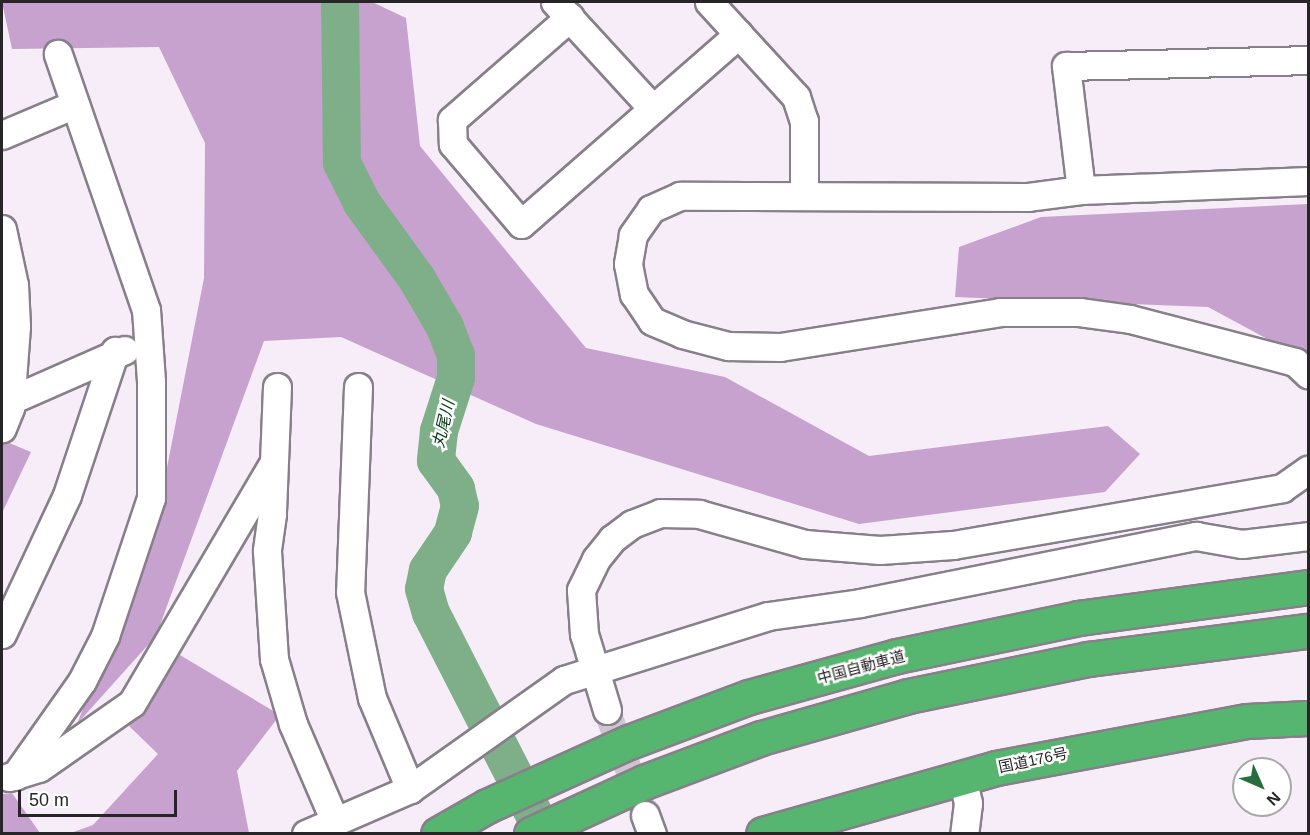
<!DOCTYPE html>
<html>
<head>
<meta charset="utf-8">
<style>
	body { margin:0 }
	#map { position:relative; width:1310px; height:835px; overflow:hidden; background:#f6edf8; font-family:Helvetica,"Noto Sans JP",sans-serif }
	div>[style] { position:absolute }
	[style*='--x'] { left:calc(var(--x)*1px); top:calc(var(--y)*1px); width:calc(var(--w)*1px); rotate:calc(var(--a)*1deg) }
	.forest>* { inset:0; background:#c7a2ce }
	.river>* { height:38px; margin:-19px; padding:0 19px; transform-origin:19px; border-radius:19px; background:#7faf88 }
	.minor-tunnel>* { height:27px; margin-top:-13.5px; transform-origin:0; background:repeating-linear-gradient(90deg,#cdc5cf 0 27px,transparent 0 41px) }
	.roads { filter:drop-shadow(2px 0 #877f89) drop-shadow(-2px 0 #877f89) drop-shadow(0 2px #877f89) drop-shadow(0 -2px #877f89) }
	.minor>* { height:27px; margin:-13.5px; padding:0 13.5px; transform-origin:13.5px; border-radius:13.5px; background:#fff }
	.highway>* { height:33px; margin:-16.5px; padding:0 16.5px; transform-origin:16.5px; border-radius:16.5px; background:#56b56e }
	span { translate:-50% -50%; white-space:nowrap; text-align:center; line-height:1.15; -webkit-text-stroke:5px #fff; paint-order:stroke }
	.street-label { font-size:15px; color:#282529 }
	.water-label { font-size:16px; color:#003813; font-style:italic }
	.frame { position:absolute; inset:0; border:3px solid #282529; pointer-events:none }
	.north { position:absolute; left:1232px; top:757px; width:60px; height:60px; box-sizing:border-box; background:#fff; border:2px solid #a9a8a9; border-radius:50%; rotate:135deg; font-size:16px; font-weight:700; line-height:24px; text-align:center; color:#282529 }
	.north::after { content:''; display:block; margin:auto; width:21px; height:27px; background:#266e3b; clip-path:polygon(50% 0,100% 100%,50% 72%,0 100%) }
	.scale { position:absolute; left:18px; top:790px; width:159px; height:27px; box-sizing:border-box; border:3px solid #282529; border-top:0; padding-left:8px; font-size:18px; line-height:21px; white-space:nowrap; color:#282529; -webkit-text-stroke:4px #fff; paint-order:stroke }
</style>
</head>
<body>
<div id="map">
	<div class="forest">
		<i style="clip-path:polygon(2px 2px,372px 2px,406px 18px,420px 146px,586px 348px,725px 377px,869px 456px,1108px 426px,1140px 454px,1105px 492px,859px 524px,536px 424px,341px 337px,264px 341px,156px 636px,77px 724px,156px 524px,204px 278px,205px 143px,159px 47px,12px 49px)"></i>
		<i style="clip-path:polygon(1308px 204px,1308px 361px,1208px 307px,955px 297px,959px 247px,1041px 217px)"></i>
		<i style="clip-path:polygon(2px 440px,31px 452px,2px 513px)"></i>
		<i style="clip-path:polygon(180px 655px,280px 715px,237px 771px,249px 833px,68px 834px,93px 825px,158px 754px,129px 726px)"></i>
		<i style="clip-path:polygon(12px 793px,40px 833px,2px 833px,2px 794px)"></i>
	</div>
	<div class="river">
		<i style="--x:340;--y:2;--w:161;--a:89.3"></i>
		<i style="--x:342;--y:163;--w:45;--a:63.4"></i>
		<i style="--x:362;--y:203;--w:94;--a:54.1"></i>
		<i style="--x:417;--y:279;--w:56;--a:59.7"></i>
		<i style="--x:445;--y:327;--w:30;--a:69"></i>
		<i style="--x:456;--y:355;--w:23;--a:90"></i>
		<i style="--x:456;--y:378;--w:56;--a:107.8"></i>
		<i style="--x:439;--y:431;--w:30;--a:96"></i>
		<i style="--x:436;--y:461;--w:34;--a:54"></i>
		<i style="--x:456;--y:489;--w:17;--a:77"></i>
		<i style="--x:460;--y:506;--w:28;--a:105"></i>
		<i style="--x:453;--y:533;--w:45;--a:124"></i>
		<i style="--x:428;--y:570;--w:19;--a:102"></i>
		<i style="--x:424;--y:589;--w:25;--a:74"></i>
		<i style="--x:431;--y:613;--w:248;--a:62.9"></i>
	</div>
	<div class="minor-tunnel">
		<i style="--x:607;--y:710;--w:102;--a:70"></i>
	</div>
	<div class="roads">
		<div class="minor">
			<i style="--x:555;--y:2;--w:145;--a:47.5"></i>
			<i style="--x:709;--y:2;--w:129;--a:47.5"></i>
			<i style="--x:796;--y:97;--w:25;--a:72"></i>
			<i style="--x:804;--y:121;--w:74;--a:90"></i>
			<i style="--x:570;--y:17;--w:157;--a:138.9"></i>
			<i style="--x:452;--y:120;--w:24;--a:88"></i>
			<i style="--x:453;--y:144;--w:105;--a:49.6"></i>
			<i style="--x:521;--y:224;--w:289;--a:-41.1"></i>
			<i style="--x:2;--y:135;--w:79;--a:-23"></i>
			<i style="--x:1308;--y:181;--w:227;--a:177.7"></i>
			<i style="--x:1081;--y:190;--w:53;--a:172.5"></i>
			<i style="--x:1028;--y:197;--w:348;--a:-179.8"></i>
			<i style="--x:680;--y:196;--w:32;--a:156"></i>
			<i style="--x:651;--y:209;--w:32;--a:125"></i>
			<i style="--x:633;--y:235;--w:29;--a:100"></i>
			<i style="--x:628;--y:264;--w:31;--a:79"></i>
			<i style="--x:634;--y:294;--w:32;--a:56"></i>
			<i style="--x:652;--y:321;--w:33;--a:23"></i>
			<i style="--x:682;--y:334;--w:48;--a:14.6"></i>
			<i style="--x:728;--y:346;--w:52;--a:1.1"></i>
			<i style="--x:780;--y:347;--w:223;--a:-9"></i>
			<i style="--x:1000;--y:312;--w:79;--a:0"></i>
			<i style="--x:1079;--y:312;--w:51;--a:7.8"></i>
			<i style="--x:1130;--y:319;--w:171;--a:14.6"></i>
			<i style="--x:1295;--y:362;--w:18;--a:43"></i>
			<i style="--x:1081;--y:190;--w:125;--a:-96.9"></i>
			<i style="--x:1066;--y:66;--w:242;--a:-1.4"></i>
			<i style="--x:2;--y:229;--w:57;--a:77.9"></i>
			<i style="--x:14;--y:285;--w:41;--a:87.2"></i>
			<i style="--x:16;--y:326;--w:82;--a:94.2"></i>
			<i style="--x:10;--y:408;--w:22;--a:112"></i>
			<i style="--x:277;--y:387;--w:127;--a:92.3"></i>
			<i style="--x:272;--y:514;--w:37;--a:98"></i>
			<i style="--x:267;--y:551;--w:108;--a:86.3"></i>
			<i style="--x:274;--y:659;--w:68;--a:73.7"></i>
			<i style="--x:293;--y:724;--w:103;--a:66.7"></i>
			<i style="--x:358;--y:387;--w:205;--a:92.2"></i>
			<i style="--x:350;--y:592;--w:108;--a:78.3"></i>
			<i style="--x:372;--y:698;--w:99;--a:67.3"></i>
			<i style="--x:11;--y:400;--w:124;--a:-23.7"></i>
			<i style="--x:2;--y:634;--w:153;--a:-64.9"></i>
			<i style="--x:67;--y:495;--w:152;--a:-71.6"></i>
			<i style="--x:607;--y:710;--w:79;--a:-106.8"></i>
			<i style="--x:584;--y:634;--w:44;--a:-93.9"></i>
			<i style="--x:581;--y:590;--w:34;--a:-64"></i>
			<i style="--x:596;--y:559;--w:26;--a:-51"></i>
			<i style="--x:612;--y:539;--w:25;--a:-37"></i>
			<i style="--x:632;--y:524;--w:30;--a:-21"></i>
			<i style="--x:660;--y:513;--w:39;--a:1"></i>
			<i style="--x:699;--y:514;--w:110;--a:15.8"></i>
			<i style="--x:805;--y:544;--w:75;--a:4.6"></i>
			<i style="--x:880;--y:550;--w:73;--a:-3.9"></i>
			<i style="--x:953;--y:545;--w:334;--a:-9.8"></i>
			<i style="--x:1282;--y:488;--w:32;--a:-35"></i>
			<i style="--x:15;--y:776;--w:116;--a:-54.8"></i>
			<i style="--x:82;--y:681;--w:51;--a:-62.9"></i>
			<i style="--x:105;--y:636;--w:145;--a:-71.6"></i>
			<i style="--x:151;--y:498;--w:117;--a:-90"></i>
			<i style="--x:151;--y:381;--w:71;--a:-94"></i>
			<i style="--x:146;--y:310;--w:271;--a:-109"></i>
			<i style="--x:9;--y:777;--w:31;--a:-17"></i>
			<i style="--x:39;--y:768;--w:113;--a:-35"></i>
			<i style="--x:132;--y:703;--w:276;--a:-59.5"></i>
			<i style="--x:962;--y:777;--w:27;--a:77"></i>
			<i style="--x:968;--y:803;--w:31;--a:97"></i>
			<i style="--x:645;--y:815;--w:20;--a:70"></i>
			<i style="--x:306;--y:834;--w:113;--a:-23.4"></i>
			<i style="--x:410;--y:789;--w:189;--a:-35.3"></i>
			<i style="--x:564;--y:680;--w:214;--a:-17.4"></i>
			<i style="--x:768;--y:616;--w:93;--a:-8"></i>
			<i style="--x:860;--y:603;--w:343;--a:-11.3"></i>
			<i style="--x:1196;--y:536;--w:47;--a:9.9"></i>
			<i style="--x:1242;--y:544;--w:66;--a:-6.9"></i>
		</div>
		<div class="highway">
			<i style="--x:438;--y:834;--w:56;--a:-29.7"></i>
			<i style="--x:487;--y:806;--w:156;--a:-24.3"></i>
			<i style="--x:629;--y:742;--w:128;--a:-20.6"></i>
			<i style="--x:749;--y:697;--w:154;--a:-15.5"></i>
			<i style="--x:897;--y:656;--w:186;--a:-11.8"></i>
			<i style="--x:1079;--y:618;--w:231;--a:-7.7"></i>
			<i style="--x:531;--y:834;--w:124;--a:-24.7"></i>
			<i style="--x:644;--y:782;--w:125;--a:-20.6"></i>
			<i style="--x:761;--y:738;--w:153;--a:-15.9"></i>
			<i style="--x:908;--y:696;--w:184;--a:-11.6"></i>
			<i style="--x:1088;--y:659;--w:222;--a:-7.3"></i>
			<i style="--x:763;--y:834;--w:242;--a:-15.8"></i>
			<i style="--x:996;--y:768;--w:255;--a:-10.6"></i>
			<i style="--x:1247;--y:721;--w:61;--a:-2.8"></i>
		</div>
	</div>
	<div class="street-label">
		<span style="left:861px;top:667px;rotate:-15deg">中国自動車道</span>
		<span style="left:1033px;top:760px;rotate:-12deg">国道176号</span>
	</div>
	<div class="water-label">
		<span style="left:444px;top:424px;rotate:-77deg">丸尾川</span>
	</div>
	<div class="frame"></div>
	<div class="north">N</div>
	<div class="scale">50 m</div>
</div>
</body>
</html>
